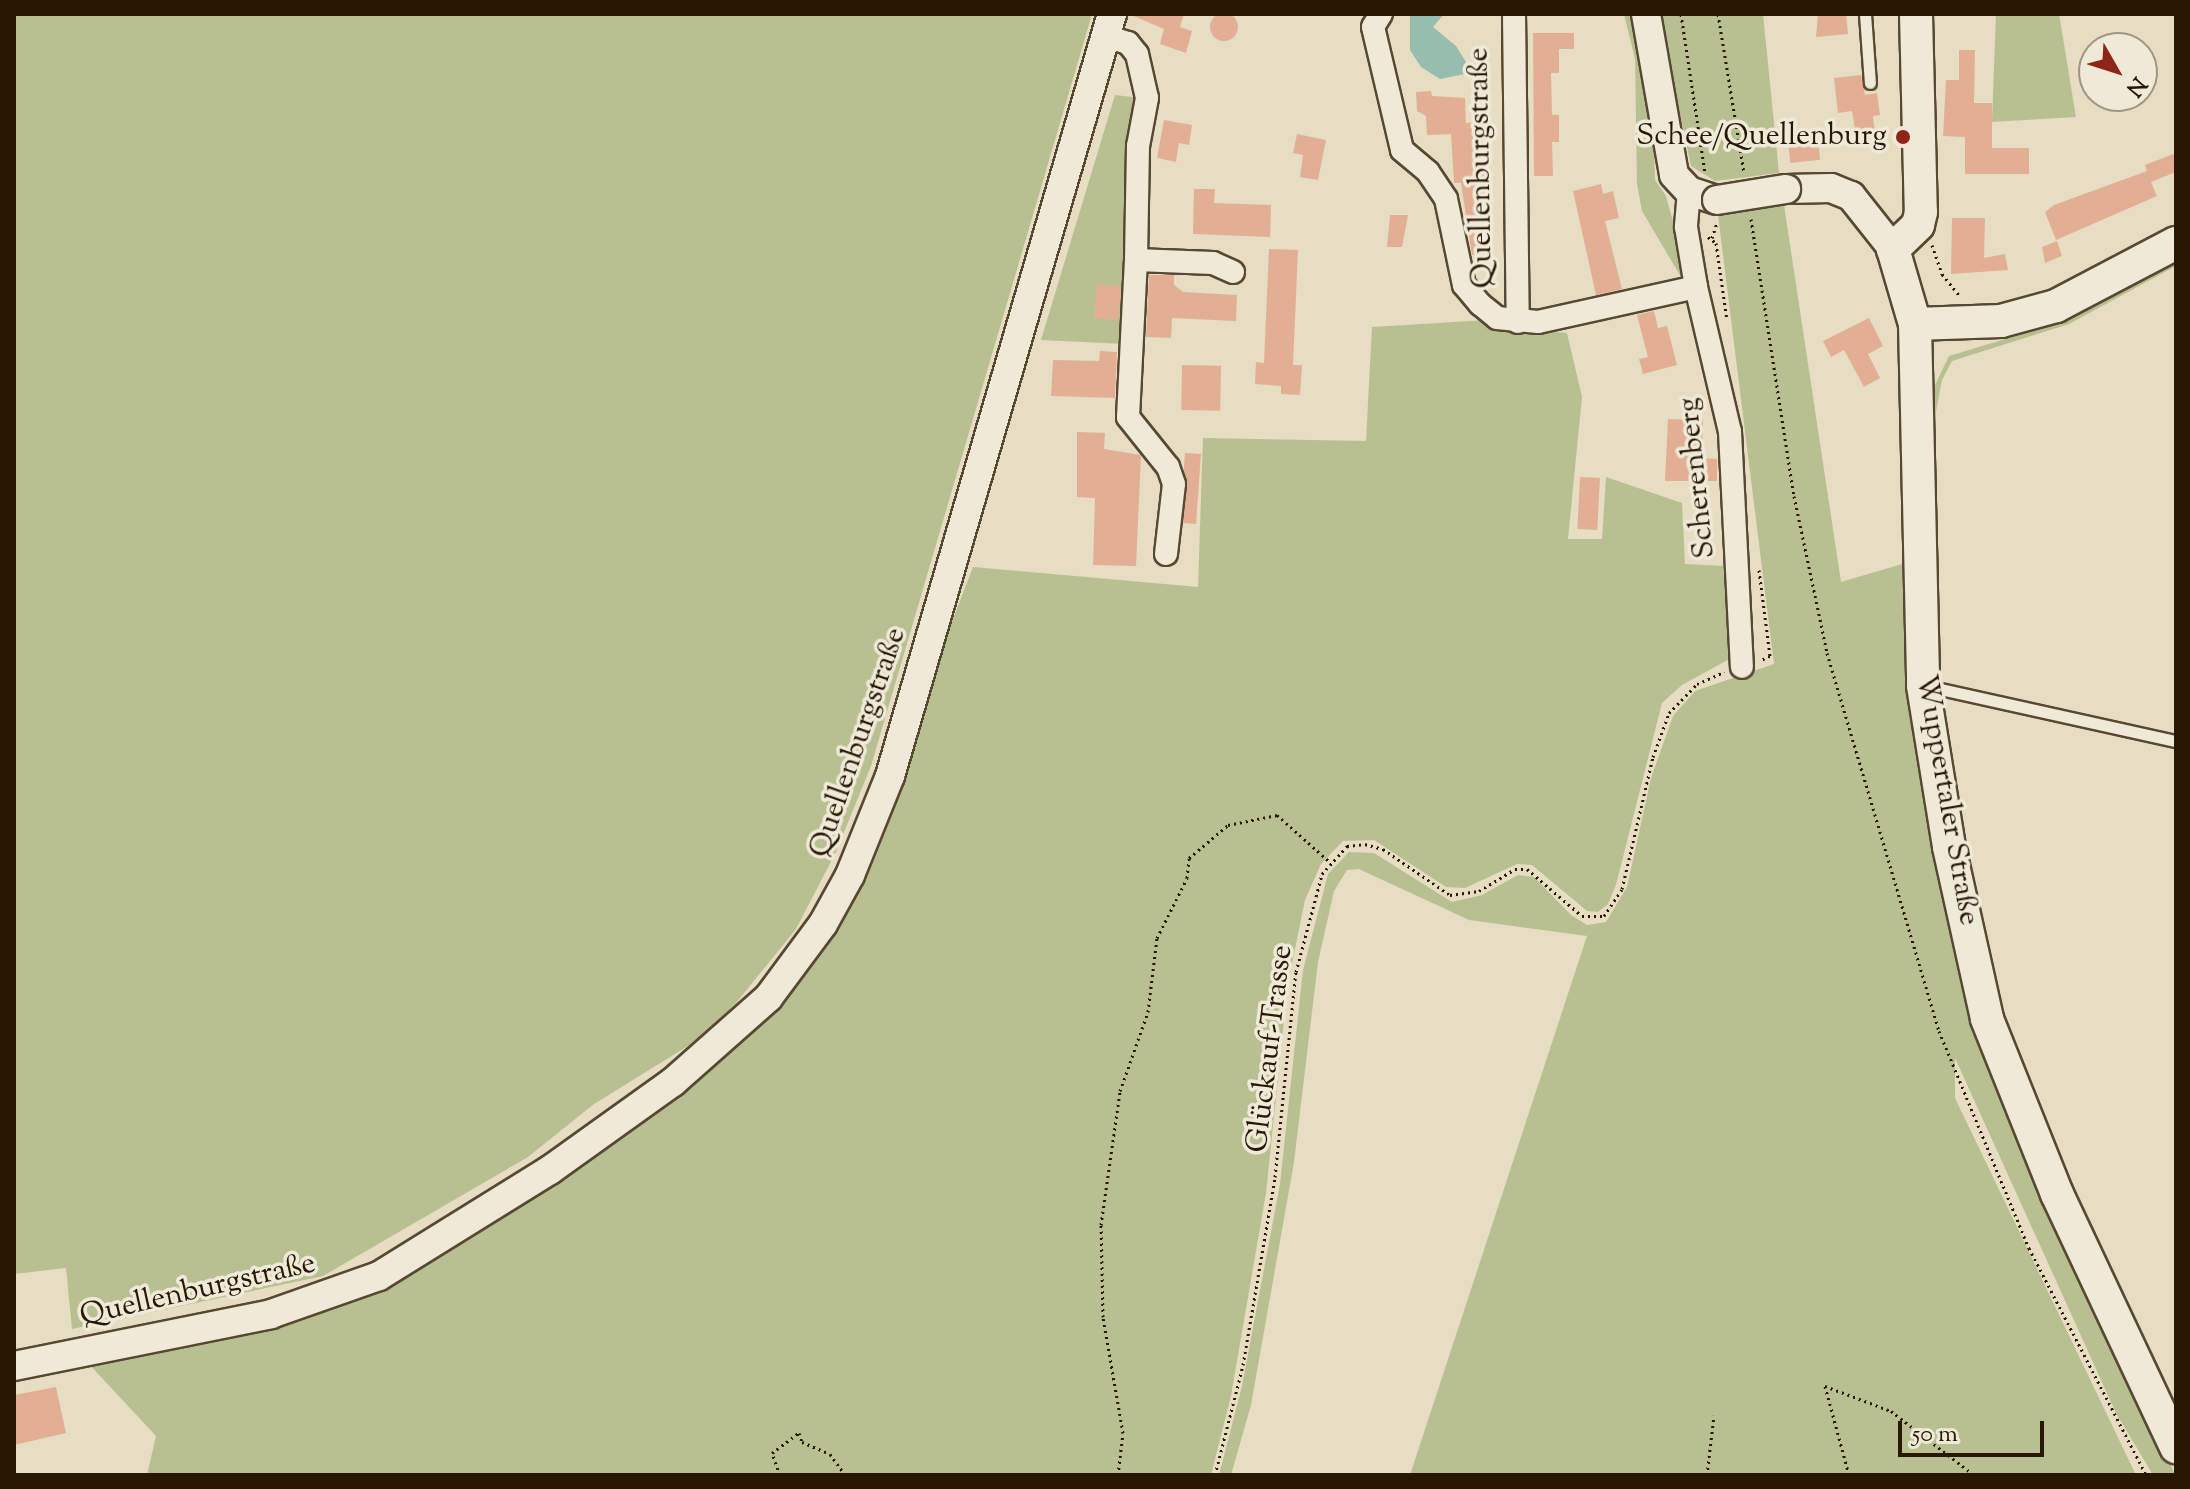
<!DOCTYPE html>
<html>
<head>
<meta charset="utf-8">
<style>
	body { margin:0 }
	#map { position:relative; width:2190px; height:1489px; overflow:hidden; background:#e6ddc3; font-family:"Sorts Mill Goudy",serif }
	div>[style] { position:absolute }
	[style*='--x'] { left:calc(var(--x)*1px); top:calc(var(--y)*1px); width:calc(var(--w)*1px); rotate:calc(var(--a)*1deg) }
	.green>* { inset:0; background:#b8c092 }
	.water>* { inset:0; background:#97bdaf }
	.building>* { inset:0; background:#e3af94; transform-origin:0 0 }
	.round { border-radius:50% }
	.path>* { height:3px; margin-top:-1.5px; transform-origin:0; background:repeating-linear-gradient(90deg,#281702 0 2px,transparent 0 6px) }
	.roads { filter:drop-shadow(2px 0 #584832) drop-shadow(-2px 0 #584832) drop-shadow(0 2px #584832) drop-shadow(0 -2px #584832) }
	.service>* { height:11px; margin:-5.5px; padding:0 5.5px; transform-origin:5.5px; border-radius:5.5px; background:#efe9d8 }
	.minor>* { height:22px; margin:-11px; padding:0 11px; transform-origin:11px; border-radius:11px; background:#efe9d8 }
	.tertiary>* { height:28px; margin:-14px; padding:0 14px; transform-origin:14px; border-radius:14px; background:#efe9d8 }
	.secondary>* { height:32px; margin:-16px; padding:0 16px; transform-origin:16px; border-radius:16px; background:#efe9d8 }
	.bridges { filter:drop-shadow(2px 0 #584832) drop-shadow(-2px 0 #584832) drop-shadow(0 2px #584832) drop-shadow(0 -2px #584832) }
	.tertiary-bridge>* { height:28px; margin:-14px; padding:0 14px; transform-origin:14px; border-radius:14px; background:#efe9d8 }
	.dots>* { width:22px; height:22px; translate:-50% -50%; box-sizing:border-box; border:4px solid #efe9d8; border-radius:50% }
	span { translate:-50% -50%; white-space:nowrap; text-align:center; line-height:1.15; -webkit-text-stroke:7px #efe9d8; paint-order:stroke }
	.poi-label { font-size:30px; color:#281702 }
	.right { translate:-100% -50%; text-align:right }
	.street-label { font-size:30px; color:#281702 }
	.frame { position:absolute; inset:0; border:16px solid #281702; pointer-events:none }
	.north { position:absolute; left:2078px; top:32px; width:80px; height:80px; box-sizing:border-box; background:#efe9d8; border:2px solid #9f9582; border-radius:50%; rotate:129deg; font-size:22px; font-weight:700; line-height:32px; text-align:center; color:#281702 }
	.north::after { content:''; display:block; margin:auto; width:28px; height:36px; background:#8f2418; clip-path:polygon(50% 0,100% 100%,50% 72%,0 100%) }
	.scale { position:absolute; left:1898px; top:1421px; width:146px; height:36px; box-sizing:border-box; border:4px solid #281702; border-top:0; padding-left:10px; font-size:24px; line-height:28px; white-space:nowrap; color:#281702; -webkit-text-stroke:6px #efe9d8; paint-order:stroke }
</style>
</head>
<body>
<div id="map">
	<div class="green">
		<i style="clip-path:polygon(14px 14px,1092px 14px,871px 766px,836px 852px,796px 929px,736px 1003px,696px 1041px,594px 1104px,528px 1157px,323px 1276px,72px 1329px,66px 1268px,14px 1274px)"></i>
		<i style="clip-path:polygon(1624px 14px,1637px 14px,1652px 91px,1655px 180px,1666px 196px,1687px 273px,1684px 282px,1642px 211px,1637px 184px,1635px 59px)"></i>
		<i style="clip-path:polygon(1659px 14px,1763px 14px,1779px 173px,1715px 181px,1691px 166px)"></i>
		<i style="clip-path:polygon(1996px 14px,2059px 14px,2076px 117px,1992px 122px)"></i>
		<i style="clip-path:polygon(1115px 95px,1141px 98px,1125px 344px,1041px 340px)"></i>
		<i style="clip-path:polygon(1784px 205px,1841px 582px,1902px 564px,1908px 679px,1955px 935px,2175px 1475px,2153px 1475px,2116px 1413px,1955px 1058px,1955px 1098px,2136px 1475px,1410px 1475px,1587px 936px,1469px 920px,1359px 869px,1347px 870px,1334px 891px,1318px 962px,1294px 1162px,1251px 1405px,1231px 1475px,1219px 1475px,1242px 1386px,1280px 1184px,1303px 970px,1328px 874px,1349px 852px,1374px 853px,1452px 902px,1482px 895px,1518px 875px,1534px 877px,1571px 915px,1587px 925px,1606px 922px,1627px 887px,1651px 778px,1673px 716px,1695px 691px,1774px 664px,1718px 215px)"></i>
		<i style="clip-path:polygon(2176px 259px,2176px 266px,2069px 324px,1952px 361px,1942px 380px,1933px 427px,1935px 385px,1949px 356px,2051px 325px)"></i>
		<i style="clip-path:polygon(1487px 320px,1513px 329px,1567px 333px,1582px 397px,1568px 539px,1602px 539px,1606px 477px,1682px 503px,1685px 564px,1725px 566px,1735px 656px,1682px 685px,1662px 703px,1616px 885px,1608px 904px,1598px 912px,1587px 911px,1532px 865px,1517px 864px,1465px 888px,1446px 887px,1374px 840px,1343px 841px,1321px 864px,1305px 900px,1288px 983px,1266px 1193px,1231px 1396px,1211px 1475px,147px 1475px,156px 1436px,87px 1362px,312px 1313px,771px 1012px,832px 933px,973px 567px,1198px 587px,1203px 438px,1366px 441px,1372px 327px)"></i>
	</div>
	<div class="water">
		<i style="clip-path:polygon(1410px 14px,1444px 14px,1433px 27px,1456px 46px,1466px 62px,1465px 74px,1440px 79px,1421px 67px,1410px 50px)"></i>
	</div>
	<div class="building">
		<i class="round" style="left:1210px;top:13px;width:28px;height:28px"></i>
		<i style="clip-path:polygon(1129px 14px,1184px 14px,1180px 27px,1192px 31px,1186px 53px,1160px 44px,1164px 29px)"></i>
		<i style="clip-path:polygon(1818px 14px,1846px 14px,1848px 34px,1816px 37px)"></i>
		<i style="clip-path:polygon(1533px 33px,1574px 33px,1574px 49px,1559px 49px,1559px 73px,1551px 73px,1552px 115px,1559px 115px,1559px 142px,1552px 142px,1553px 176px,1534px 176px)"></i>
		<i style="clip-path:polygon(1959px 50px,1975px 50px,1974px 103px,1992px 103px,1992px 148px,2029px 148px,2029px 174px,1965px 174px,1965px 137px,1943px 136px,1946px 80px,1959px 80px)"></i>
		<i style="clip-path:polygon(1861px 75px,1865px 95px,1877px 93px,1880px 115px,1873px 116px,1875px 133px,1856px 136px,1852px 111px,1838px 113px,1834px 78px)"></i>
		<i style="clip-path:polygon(1431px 91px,1432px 96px,1465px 98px,1466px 123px,1481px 122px,1491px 254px,1472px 255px,1461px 183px,1454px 183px,1451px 134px,1427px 135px,1426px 116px,1417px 111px,1416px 92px)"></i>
		<i style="clip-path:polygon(1164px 120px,1192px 125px,1189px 145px,1179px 143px,1176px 162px,1157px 158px)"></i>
		<i style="left:1817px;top:130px;width:30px;height:30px;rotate:84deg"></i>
		<i style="clip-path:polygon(1297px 134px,1326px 140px,1318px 180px,1300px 177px,1303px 155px,1293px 153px)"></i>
		<i style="clip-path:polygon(2176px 153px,2176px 172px,2151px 182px,2157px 196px,2056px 240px,2045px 212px,2054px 205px,2147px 171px,2145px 165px)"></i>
		<i style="clip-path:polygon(1601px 184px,1603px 194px,1613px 191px,1619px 218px,1605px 221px,1622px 289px,1596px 295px,1573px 191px)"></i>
		<i style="clip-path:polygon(1194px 189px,1215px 189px,1214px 203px,1271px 205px,1270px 237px,1193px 234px)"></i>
		<i style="clip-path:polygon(1390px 215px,1408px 215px,1402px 247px,1387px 247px)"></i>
		<i style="clip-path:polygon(1952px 218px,1985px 218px,1984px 258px,2005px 254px,2008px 270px,1951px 274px)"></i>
		<i style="clip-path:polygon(2057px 241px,2062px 256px,2045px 263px,2042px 247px)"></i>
		<i style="clip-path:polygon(1269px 249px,1298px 250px,1293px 365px,1302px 365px,1300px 395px,1281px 394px,1281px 386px,1255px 384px,1256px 362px,1264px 363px)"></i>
		<i style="clip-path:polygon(1149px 275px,1174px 275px,1174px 285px,1183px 292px,1237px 295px,1236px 321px,1172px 318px,1171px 338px,1146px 337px)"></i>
		<i style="left:1097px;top:284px;width:24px;height:34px;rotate:5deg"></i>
		<i style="clip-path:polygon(1654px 311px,1658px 328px,1667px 326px,1677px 365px,1643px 374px,1639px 359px,1648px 357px,1637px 315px)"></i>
		<i style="clip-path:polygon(1869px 318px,1883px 346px,1868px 354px,1880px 378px,1864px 387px,1844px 350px,1831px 357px,1823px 341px)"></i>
		<i style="clip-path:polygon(1100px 351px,1117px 352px,1115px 398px,1051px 396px,1053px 360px,1099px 361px)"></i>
		<i style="left:1182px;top:365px;width:39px;height:45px;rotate:1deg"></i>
		<i style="clip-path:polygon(1668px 419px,1703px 420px,1702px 458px,1717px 459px,1717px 481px,1665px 481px)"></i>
		<i style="clip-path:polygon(1077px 432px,1105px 433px,1104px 449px,1141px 455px,1136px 566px,1093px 565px,1095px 498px,1077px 497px)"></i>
		<i style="left:1185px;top:453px;width:16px;height:70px;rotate:4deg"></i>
		<i style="left:1580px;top:477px;width:20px;height:52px;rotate:3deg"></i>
		<i style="clip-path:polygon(56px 1387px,66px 1433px,14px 1445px,14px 1395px)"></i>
	</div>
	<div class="path">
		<i style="--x:1681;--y:14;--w:160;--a:81.4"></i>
		<i style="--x:1718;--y:14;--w:160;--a:80.7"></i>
		<i style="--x:1751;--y:219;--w:280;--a:81.2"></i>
		<i style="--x:1794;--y:496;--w:160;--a:78.1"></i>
		<i style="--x:1827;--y:653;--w:394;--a:73.5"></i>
		<i style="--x:1939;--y:1031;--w:235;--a:67.5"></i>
		<i style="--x:2029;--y:1248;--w:255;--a:62.7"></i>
		<i style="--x:1708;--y:237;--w:10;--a:37"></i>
		<i style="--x:1716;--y:243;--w:78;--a:81.9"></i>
		<i style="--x:1712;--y:238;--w:16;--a:-72"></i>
		<i style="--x:1932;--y:245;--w:31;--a:71"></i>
		<i style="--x:1942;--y:274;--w:28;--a:51"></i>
		<i style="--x:1759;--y:570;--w:87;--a:82.7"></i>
		<i style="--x:1770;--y:656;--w:10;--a:156"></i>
		<i style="--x:1825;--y:1386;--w:71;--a:20.7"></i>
		<i style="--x:1891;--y:1411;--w:105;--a:37.6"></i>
		<i style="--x:1825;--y:1386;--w:92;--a:74.9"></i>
		<i style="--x:780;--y:1475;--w:23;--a:-110"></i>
		<i style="--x:772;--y:1453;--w:34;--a:-37"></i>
		<i style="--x:799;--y:1433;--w:9;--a:72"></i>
		<i style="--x:802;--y:1442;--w:30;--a:23"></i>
		<i style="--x:830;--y:1454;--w:26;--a:54"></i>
		<i style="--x:1118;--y:1475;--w:42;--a:-83.2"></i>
		<i style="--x:1123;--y:1433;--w:118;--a:-99.8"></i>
		<i style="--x:1103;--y:1317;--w:92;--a:-91.2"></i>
		<i style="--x:1101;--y:1225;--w:135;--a:-81.9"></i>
		<i style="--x:1120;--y:1091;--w:84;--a:-70.5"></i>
		<i style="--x:1148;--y:1012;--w:75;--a:-83.1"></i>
		<i style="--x:1157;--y:938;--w:67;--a:-63.4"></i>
		<i style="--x:1187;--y:878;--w:20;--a:-84"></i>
		<i style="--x:1189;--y:858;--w:51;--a:-40.2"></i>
		<i style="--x:1228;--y:825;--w:50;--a:-11.5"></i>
		<i style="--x:1277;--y:815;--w:71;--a:41.6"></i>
		<i style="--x:1215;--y:1475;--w:114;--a:-75.7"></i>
		<i style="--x:1243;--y:1365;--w:191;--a:-80.3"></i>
		<i style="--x:1275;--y:1177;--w:206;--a:-84.2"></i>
		<i style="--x:1296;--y:972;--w:101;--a:-75.1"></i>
		<i style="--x:1322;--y:874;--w:38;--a:-48"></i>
		<i style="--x:1347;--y:846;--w:18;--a:-6"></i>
		<i style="--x:1365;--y:844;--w:19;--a:16"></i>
		<i style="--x:1383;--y:849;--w:81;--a:34.5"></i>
		<i style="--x:1450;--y:895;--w:29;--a:-8"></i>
		<i style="--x:1479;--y:891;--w:42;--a:-31.4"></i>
		<i style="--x:1515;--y:869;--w:12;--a:0"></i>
		<i style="--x:1527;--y:869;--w:72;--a:40.5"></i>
		<i style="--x:1582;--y:916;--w:22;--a:0"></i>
		<i style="--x:1604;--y:916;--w:32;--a:-56"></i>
		<i style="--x:1622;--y:889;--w:136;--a:-76.8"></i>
		<i style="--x:1653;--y:757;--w:47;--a:-70"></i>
		<i style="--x:1669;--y:713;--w:40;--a:-46"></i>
		<i style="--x:1697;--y:684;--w:30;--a:-24"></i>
		<i style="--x:1707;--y:1475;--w:60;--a:-83.3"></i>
	</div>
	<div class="roads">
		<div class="service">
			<i style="--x:1865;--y:14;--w:69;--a:85.9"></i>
			<i style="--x:1927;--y:686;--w:255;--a:12.5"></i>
		</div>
		<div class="minor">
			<i style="--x:1381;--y:14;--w:15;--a:122"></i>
			<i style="--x:1373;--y:27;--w:126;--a:76.7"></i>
			<i style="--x:1402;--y:150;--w:34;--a:40"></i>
			<i style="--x:1428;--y:172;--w:32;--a:56"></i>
			<i style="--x:1446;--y:199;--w:88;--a:78.2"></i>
			<i style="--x:1464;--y:285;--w:25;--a:50"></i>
			<i style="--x:1480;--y:304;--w:22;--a:39"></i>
			<i style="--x:1497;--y:318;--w:41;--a:5.6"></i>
			<i style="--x:1538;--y:322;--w:162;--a:-12.5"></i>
			<i style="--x:1514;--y:14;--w:308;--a:89.3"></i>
			<i style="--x:1105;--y:36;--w:24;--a:17"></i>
			<i style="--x:1128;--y:43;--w:14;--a:51"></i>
			<i style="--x:1137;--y:54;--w:45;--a:77.2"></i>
			<i style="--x:1147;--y:98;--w:49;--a:100.6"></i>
			<i style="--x:1138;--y:146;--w:114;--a:91"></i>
			<i style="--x:1689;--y:191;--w:36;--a:95"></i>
			<i style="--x:1686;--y:227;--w:61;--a:80.5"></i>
			<i style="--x:1696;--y:287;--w:149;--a:76.8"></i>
			<i style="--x:1730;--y:432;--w:235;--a:87.1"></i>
			<i style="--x:1166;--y:554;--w:70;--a:-83.5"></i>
			<i style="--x:1174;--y:484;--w:18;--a:-109"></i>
			<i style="--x:1168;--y:467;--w:64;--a:-128.7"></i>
			<i style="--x:1128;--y:417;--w:157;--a:-87.1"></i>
			<i style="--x:1136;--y:260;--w:77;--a:2.2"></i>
			<i style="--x:1213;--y:263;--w:22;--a:24"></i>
		</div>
		<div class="tertiary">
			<i style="--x:1646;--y:14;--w:163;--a:80.1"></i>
			<i style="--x:1674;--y:175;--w:22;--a:47"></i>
			<i style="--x:1689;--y:191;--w:29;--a:18"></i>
			<i style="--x:1786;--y:189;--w:45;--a:-1.3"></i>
			<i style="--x:1831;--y:188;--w:22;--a:22"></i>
			<i style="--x:1851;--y:196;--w:68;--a:51.6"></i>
			<i style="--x:14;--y:1366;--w:262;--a:-11.4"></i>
			<i style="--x:271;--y:1314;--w:114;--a:-19.4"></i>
			<i style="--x:379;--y:1276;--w:201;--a:-31.8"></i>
			<i style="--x:550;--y:1170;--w:151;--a:-35.6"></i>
			<i style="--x:673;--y:1082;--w:127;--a:-41.5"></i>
			<i style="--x:768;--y:998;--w:92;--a:-53.4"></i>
			<i style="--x:823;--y:924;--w:56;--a:-61.1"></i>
			<i style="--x:850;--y:875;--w:107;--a:-68"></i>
			<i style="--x:890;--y:776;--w:794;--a:-73.76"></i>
		</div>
		<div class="secondary">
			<i style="--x:1916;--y:14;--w:198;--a:88.6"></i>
			<i style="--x:1921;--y:212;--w:13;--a:103"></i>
			<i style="--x:1918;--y:225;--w:35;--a:136"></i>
			<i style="--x:1893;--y:249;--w:78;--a:73.7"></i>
			<i style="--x:1915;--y:324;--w:362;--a:88.7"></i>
			<i style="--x:1923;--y:686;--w:163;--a:80.8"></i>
			<i style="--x:1949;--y:847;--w:176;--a:77.5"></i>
			<i style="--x:1987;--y:1019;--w:188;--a:68.2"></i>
			<i style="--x:2057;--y:1194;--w:280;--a:64.8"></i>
			<i style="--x:1915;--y:324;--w:86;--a:-2"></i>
			<i style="--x:2001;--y:321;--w:57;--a:-15.3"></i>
			<i style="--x:2056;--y:306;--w:136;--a:-27.7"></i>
		</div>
	</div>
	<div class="bridges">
		<div class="tertiary-bridge">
			<i style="--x:1717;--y:200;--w:70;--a:-9.1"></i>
		</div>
	</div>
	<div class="dots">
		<i style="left:1903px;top:137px;background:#8f2418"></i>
	</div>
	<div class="poi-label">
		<span class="right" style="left:1887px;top:137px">Schee/Quellenburg</span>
	</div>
	<div class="street-label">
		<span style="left:1482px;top:168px;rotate:-91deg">Quellenburgstraße</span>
		<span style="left:1698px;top:478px;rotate:-96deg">Scherenberg</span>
		<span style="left:859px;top:743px;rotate:-71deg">Quellenburgstraße</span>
		<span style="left:1946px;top:800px;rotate:80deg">Wuppertaler Straße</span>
		<span style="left:1271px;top:1049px;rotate:-83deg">Glückauf-Trasse</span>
		<span style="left:198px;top:1291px;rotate:-13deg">Quellenburgstraße</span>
	</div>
	<div class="frame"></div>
	<div class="north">N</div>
	<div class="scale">50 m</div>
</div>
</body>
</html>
